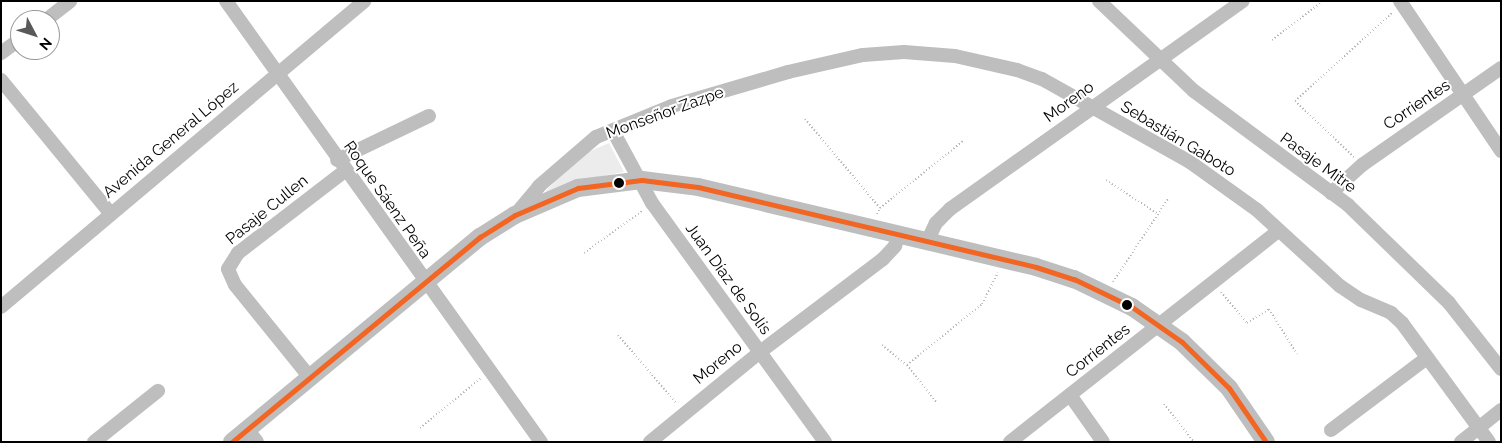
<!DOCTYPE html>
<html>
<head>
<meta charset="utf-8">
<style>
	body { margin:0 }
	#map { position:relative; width:1502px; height:443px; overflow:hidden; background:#fff; font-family:Raleway,sans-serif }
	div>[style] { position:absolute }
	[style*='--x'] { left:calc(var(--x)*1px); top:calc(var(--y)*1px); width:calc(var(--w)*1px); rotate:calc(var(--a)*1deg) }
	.green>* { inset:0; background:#ececec }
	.path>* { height:2px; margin-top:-1px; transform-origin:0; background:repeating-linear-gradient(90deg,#b9b9b9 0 1px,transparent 0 3.5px) }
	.minor>* { height:14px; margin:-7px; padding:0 7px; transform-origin:7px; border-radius:7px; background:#bebebe }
	.tertiary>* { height:18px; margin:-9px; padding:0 9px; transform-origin:9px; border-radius:9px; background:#bebebe }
	.bus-1>* { height:5px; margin:-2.5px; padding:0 2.5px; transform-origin:2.5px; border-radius:2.5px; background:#f26522 }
	.dots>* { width:14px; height:14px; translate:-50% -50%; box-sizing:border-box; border:2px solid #fff; border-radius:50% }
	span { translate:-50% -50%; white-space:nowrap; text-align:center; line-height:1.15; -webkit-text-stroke:4px #fff; paint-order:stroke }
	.street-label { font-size:16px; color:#000 }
	.frame { position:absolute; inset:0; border:2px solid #000; pointer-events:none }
	.north { position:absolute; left:10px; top:10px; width:50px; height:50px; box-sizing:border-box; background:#fff; border:1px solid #999; border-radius:50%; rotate:130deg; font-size:14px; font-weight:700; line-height:20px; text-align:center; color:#000 }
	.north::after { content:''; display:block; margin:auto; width:18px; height:22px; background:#595959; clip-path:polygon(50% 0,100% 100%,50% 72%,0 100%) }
</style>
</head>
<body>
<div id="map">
	<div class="green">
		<i style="clip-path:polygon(609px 143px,624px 172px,571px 182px,545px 192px,581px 155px)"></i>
	</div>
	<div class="path">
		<i style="--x:1272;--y:40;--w:64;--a:-37.4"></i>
		<i style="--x:805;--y:119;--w:116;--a:49.9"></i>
		<i style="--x:1354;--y:157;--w:81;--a:-136.5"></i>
		<i style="--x:1295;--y:101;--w:132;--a:-42.2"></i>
		<i style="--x:1106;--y:180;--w:62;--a:33.2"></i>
		<i style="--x:877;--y:214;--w:7;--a:-63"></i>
		<i style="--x:880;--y:208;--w:107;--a:-38.9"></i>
		<i style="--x:584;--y:253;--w:72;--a:-35.9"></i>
		<i style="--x:1113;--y:282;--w:100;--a:-56.5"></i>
		<i style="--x:1221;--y:292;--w:40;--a:50"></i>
		<i style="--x:1247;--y:323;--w:26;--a:-32"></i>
		<i style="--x:1269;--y:309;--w:53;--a:58.1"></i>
		<i style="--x:618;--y:335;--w:91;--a:49.5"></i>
		<i style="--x:882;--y:345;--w:32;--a:39"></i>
		<i style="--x:907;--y:365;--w:48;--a:51.7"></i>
		<i style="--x:907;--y:365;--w:97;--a:-39.1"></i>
		<i style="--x:982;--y:304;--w:35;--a:-63"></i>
		<i style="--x:1164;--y:404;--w:48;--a:51.7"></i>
		<i style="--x:420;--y:428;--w:79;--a:-39.3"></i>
	</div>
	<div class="minor">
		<i style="--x:226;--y:1;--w:542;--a:54.46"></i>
		<i style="--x:1099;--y:1;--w:131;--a:43.5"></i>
		<i style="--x:1194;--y:91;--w:192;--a:36.5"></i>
		<i style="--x:1348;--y:205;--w:141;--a:44.1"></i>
		<i style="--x:1449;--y:303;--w:84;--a:51.8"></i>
		<i style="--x:1400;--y:1;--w:181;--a:56"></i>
		<i style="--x:46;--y:20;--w:31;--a:-38"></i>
		<i style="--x:1;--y:53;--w:24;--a:-36"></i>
		<i style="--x:1;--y:80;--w:173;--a:50.6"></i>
		<i style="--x:613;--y:131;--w:82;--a:61.6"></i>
		<i style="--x:652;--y:203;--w:295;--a:54.1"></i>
		<i style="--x:337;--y:160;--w:102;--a:-25.6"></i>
		<i style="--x:1331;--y:193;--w:42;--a:-42.1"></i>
		<i style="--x:1362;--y:165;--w:169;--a:-34.9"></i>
		<i style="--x:515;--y:215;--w:38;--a:-50"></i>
		<i style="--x:539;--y:186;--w:75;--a:-40.7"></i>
		<i style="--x:596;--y:137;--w:82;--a:-22.2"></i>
		<i style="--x:672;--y:106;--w:121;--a:-16.3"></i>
		<i style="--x:788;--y:72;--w:77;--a:-12.8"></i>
		<i style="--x:863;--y:55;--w:41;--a:-4.2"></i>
		<i style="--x:904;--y:52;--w:51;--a:4.5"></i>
		<i style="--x:955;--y:56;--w:64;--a:12.7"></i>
		<i style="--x:1017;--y:70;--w:27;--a:20"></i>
		<i style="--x:1042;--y:79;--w:170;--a:29.3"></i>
		<i style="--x:1190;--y:162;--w:82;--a:35.6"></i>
		<i style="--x:1257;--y:210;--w:113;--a:42.5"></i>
		<i style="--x:1340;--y:286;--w:25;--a:34"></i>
		<i style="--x:1361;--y:300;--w:33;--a:23"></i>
		<i style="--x:1391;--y:313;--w:15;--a:42"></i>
		<i style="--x:1402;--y:323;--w:147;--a:53.8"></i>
		<i style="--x:927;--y:242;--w:21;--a:-65"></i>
		<i style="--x:936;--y:223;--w:20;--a:-45"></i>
		<i style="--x:950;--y:209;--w:359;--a:-35.4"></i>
		<i style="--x:1;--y:307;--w:475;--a:-40.1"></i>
		<i style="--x:308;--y:375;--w:116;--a:-129"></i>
		<i style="--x:235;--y:285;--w:17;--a:-114"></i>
		<i style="--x:228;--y:269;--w:19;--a:-58"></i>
		<i style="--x:238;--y:253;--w:135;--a:-37.5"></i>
		<i style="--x:1070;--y:395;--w:57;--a:54.9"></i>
		<i style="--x:247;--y:429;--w:16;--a:52"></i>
		<i style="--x:1331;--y:430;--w:120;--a:-36.9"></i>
		<i style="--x:94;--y:442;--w:82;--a:-38.6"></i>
		<i style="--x:650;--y:442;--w:142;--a:-39.3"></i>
		<i style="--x:760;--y:352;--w:154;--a:-37.1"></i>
		<i style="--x:883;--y:259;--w:18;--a:-47"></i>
		<i style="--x:895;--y:246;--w:10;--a:-73"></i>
		<i style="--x:1010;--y:442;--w:341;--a:-38.2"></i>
		<i style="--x:1461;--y:442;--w:51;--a:-38.7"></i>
	</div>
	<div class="tertiary">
		<i style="--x:232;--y:442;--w:322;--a:-39.6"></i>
		<i style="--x:480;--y:237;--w:41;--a:-32.2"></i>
		<i style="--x:515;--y:215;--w:69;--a:-23.2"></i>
		<i style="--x:578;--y:188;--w:64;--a:-7.1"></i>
		<i style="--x:642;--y:180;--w:56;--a:7.1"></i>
		<i style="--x:698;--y:187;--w:347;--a:13.3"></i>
		<i style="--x:1036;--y:267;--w:40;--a:18"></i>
		<i style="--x:1074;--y:279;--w:64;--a:25.8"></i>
		<i style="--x:1132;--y:307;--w:61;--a:35"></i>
		<i style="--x:1182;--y:342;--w:66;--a:44.4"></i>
		<i style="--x:1229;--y:388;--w:65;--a:55.6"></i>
	</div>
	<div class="bus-1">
		<i style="--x:232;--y:442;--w:322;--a:-39.6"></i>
		<i style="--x:480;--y:237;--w:41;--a:-32.2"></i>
		<i style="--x:515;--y:215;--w:69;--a:-23.2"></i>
		<i style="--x:578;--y:188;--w:64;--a:-7.1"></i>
		<i style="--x:642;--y:180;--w:56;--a:7.1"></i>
		<i style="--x:698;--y:187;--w:347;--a:13.3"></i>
		<i style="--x:1036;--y:267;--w:40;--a:18"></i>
		<i style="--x:1074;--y:279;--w:64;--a:25.8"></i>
		<i style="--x:1132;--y:307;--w:61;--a:35"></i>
		<i style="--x:1182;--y:342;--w:66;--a:44.4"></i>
		<i style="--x:1229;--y:388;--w:65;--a:55.6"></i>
	</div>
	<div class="dots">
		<i style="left:619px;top:183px;background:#000"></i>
		<i style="left:1127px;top:305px;background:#000"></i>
	</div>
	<div class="street-label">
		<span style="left:1069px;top:102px;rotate:-36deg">Moreno</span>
		<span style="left:1417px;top:105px;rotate:-34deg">Corrientes</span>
		<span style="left:665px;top:113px;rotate:-20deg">Monseñor Zazpe</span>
		<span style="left:1178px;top:139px;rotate:31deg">Sebastián Gaboto</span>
		<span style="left:171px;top:140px;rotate:-40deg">Avenida General López</span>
		<span style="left:1318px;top:163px;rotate:36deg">Pasaje Mitre</span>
		<span style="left:387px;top:200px;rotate:55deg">Roque Sáenz Peña</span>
		<span style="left:267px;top:210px;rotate:-39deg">Pasaje Cullen</span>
		<span style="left:728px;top:279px;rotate:54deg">Juan Díaz de Solís</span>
		<span style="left:1098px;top:351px;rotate:-38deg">Corrientes</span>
		<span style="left:718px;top:363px;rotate:-39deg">Moreno</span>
	</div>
	<div class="frame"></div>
	<div class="north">N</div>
</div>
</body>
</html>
